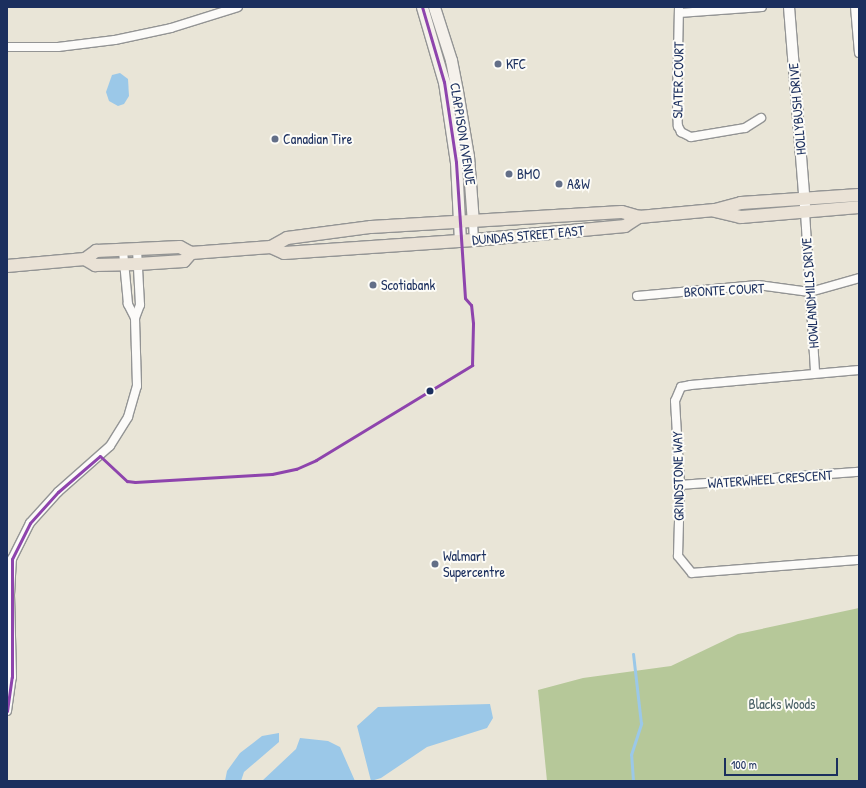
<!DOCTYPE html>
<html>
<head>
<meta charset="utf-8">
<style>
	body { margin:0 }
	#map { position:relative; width:866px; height:788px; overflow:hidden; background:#e9e5d7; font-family:"Patrick Hand",sans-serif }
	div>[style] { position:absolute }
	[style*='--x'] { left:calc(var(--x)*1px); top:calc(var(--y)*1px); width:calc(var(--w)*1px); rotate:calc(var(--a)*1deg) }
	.forest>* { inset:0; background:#b6c899 }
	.water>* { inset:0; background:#9bc8e8 }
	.stream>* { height:2.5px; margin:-1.25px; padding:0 1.25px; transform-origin:1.25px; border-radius:1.25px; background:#9bc8e8 }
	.roads { filter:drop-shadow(1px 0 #939494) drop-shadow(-1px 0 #939494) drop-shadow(0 1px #939494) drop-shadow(0 -1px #939494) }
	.minor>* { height:8px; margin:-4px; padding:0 4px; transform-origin:4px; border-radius:4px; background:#fcfbf9 }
	.tertiary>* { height:10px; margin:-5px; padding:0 5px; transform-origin:5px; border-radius:5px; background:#fcfbf9 }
	.secondary>* { height:11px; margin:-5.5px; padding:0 5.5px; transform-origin:5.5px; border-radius:5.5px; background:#f5f1eb }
	.primary>* { height:12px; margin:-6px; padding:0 6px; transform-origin:6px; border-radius:6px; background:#eae2d6 }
	.bus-1>* { height:3px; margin:-1.5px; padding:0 1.5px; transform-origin:1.5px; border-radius:1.5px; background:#8e44ad }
	.dots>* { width:11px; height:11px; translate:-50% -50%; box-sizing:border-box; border:2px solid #fdfcf7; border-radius:50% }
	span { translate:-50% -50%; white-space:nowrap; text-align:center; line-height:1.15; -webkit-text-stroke:4px #fdfcf7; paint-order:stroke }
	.poi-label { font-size:14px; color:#1b2f5e }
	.left { translate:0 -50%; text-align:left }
	.street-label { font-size:14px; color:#1b2f5e }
	.park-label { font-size:14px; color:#485f65 }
	.frame { position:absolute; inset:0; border:8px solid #1b2f5e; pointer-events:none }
	.scale { position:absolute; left:724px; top:758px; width:114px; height:18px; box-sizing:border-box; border:2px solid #1b2f5e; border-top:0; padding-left:5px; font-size:12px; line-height:14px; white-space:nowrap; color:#1b2f5e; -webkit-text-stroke:3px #fdfcf7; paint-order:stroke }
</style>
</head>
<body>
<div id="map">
	<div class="forest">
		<i style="clip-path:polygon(859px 608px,859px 781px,547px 781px,538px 690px,583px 678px,671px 666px,738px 634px)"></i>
	</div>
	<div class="water">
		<i style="clip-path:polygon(120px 73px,128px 79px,129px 96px,124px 104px,118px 106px,109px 101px,106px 92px,112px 75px)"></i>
		<i style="clip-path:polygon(490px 704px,493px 718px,487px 728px,427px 747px,381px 778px,371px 781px,357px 726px,378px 707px)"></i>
		<i style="clip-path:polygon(279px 733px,279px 742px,244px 772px,241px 781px,225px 781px,227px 771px,240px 753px,262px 736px)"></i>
		<i style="clip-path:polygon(300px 738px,328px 741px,340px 747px,355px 781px,262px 781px,296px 749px)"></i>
	</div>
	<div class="stream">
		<i style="--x:633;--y:781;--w:26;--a:-94"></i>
		<i style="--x:631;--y:755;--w:33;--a:-72"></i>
		<i style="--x:641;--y:724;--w:70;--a:-96.5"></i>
	</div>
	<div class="roads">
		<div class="minor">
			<i style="--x:679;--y:7;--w:96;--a:91.2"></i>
			<i style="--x:677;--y:103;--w:23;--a:88"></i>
			<i style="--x:678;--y:126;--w:7;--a:63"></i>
			<i style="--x:681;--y:132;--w:11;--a:27"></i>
			<i style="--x:691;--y:137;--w:55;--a:-9.5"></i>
			<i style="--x:745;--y:128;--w:19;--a:-32"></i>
			<i style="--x:855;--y:7;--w:46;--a:85"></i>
			<i style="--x:679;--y:13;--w:83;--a:-4.1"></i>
			<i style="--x:7;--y:47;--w:51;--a:0"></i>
			<i style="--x:58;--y:47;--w:57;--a:-7"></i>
			<i style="--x:115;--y:40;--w:57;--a:-12.1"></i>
			<i style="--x:171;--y:28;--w:70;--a:-17.4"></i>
			<i style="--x:805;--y:212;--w:161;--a:86.4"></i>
			<i style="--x:473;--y:222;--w:18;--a:87"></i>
			<i style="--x:637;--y:296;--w:121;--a:-5.2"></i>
			<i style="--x:758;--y:285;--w:52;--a:7.7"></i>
			<i style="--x:810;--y:292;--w:51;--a:-15.9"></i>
			<i style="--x:135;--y:318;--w:14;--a:-69"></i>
			<i style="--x:140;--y:305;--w:55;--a:-93.1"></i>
			<i style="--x:859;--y:370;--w:169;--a:174.9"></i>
			<i style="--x:691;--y:385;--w:10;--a:169"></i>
			<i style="--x:681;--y:387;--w:15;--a:113"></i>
			<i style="--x:675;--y:401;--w:84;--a:86.6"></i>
			<i style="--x:680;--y:485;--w:71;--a:91.6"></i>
			<i style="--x:678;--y:556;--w:22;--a:51"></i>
			<i style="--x:692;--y:573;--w:168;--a:-4.5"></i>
			<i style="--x:680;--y:485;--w:179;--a:-4.2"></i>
			<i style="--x:7;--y:711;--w:34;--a:-82"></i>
			<i style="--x:12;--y:677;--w:82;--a:-91.4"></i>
			<i style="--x:10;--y:595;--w:36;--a:-87"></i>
			<i style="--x:12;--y:559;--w:40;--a:-63.4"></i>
			<i style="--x:30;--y:523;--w:42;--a:-47.9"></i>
			<i style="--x:58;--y:492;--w:69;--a:-41.5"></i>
			<i style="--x:110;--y:446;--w:34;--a:-58"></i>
			<i style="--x:128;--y:417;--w:32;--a:-74"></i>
			<i style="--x:137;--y:386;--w:68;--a:-91.7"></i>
			<i style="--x:135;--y:318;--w:16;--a:-117"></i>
			<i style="--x:128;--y:304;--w:53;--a:-95.4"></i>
		</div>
		<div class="tertiary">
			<i style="--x:789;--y:7;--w:200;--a:85.4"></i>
		</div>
		<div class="secondary">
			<i style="--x:422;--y:7;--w:78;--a:73.7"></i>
			<i style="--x:444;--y:82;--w:81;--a:81.5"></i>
			<i style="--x:456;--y:162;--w:79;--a:87.1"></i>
			<i style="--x:434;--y:7;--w:56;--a:72.2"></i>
			<i style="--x:451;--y:60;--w:32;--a:79"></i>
			<i style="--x:457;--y:91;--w:66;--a:80.4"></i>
			<i style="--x:468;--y:156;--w:66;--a:85.7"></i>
		</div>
		<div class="primary">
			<i style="--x:715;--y:211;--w:27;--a:13"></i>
			<i style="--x:741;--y:217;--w:118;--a:-4.8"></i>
			<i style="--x:271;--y:247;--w:14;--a:25"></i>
			<i style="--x:284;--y:253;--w:190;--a:-3.9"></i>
			<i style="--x:474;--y:240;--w:152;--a:-5.3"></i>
			<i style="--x:625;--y:226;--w:17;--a:-33"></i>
			<i style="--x:85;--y:259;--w:12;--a:31"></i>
			<i style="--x:95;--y:265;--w:43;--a:-1.3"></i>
			<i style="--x:138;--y:264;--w:46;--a:-3.7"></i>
			<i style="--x:184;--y:261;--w:11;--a:-49"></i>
			<i style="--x:7;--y:266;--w:78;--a:-5.1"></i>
			<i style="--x:85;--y:259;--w:14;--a:-36"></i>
			<i style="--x:96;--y:251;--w:84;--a:-2.7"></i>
			<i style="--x:180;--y:247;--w:13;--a:29"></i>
			<i style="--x:191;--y:253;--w:80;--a:-4.3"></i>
			<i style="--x:271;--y:247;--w:18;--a:-29"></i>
			<i style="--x:287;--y:238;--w:85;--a:-7.5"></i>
			<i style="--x:371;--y:227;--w:251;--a:-3.4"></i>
			<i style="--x:622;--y:212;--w:18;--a:16"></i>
			<i style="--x:639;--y:217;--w:76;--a:-5.3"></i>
			<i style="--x:715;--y:210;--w:27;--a:-15"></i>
			<i style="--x:741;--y:203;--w:118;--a:-3.9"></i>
		</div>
	</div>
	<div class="bus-1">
		<i style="--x:7;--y:711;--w:34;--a:-82"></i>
		<i style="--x:12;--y:677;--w:118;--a:-90"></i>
		<i style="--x:12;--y:559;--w:40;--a:-63.4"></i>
		<i style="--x:30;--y:523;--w:42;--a:-47.9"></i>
		<i style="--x:58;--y:492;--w:55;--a:-40.6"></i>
		<i style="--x:100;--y:456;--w:37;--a:43"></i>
		<i style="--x:127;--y:481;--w:8;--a:7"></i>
		<i style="--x:135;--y:482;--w:137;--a:-3.3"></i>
		<i style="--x:272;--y:474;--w:25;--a:-12"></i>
		<i style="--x:296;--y:469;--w:22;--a:-24"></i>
		<i style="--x:316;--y:460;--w:183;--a:-31.3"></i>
		<i style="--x:472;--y:365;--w:42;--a:-88.6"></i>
		<i style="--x:473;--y:323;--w:18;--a:-96"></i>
		<i style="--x:471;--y:305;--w:9;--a:-131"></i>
		<i style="--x:465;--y:298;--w:136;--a:-93.8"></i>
		<i style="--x:456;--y:162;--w:81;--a:-98.5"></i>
		<i style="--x:444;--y:82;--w:78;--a:-106.3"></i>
	</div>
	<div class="dots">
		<i style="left:498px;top:64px;background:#636f88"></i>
		<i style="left:275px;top:139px;background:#636f88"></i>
		<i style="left:509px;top:174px;background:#636f88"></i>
		<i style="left:559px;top:184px;background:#636f88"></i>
		<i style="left:373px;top:285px;background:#636f88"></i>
		<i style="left:430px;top:391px;background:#1b2f5e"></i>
		<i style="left:435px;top:564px;background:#636f88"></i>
	</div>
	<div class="poi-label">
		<span class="left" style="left:506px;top:64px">KFC</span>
		<span class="left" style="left:283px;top:139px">Canadian Tire</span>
		<span class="left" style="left:517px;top:174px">BMO</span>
		<span class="left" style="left:567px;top:184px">A&amp;W</span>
		<span class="left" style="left:381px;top:285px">Scotiabank</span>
		<span class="left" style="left:443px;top:564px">Walmart<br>Supercentre</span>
	</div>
	<div class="street-label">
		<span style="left:678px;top:80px;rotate:-89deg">SLATER COURT</span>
		<span style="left:797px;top:109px;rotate:-95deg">HOLLYBUSH DRIVE</span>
		<span style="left:463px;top:134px;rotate:81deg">CLAPPISON AVENUE</span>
		<span style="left:528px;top:235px;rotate:-5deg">DUNDAS STREET EAST</span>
		<span style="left:724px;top:290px;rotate:-3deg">BRONTE COURT</span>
		<span style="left:810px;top:293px;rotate:-94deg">HOWLANDMILLS DRIVE</span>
		<span style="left:678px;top:476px;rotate:-91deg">GRINDSTONE WAY</span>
		<span style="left:770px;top:479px;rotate:-4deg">WATERWHEEL CRESCENT</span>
	</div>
	<div class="park-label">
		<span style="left:782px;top:704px">Blacks Woods</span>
	</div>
	<div class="frame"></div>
	<div class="scale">100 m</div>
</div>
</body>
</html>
